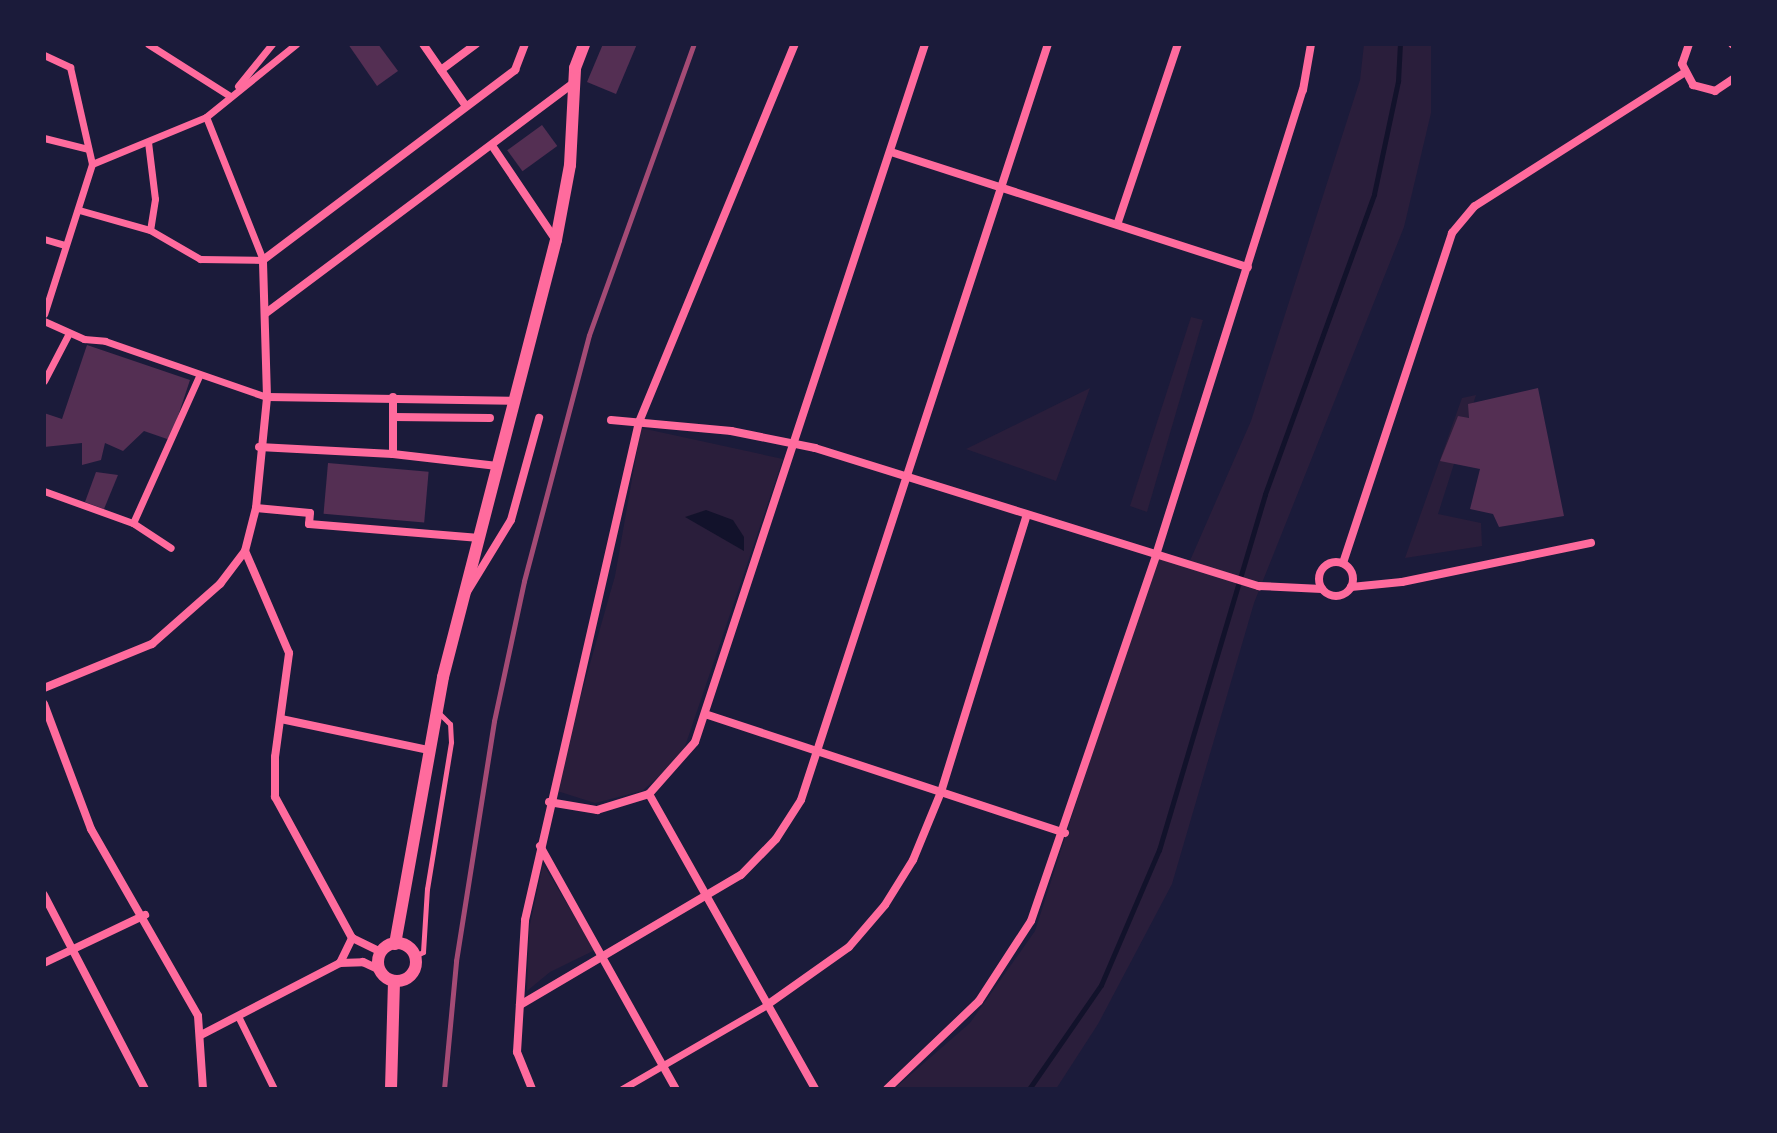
<!DOCTYPE html>
<html>
<head>
<meta charset="utf-8">
<style>
	body { margin:0 }
	#map { position:relative; width:1777px; height:1133px; overflow:hidden; background:#1b1b3a; font-family:Arial,sans-serif }
	div>[style] { position:absolute }
	[style*='--x'] { left:calc(var(--x)*1px); top:calc(var(--y)*1px); width:calc(var(--w)*1px); rotate:calc(var(--a)*1deg) }
	.green>* { inset:0; background:#2a1e3b }
	.water>* { inset:0; background:#12122b }
	.stream>* { height:5px; margin:-2.5px; padding:0 2.5px; transform-origin:2.5px; border-radius:2.5px; background:#12122b }
	.building>* { inset:0; background:#542f53; transform-origin:0 0 }
	.path>* { height:3px; margin:-1.5px; padding:0 1.5px; transform-origin:1.5px; border-radius:1.5px; background:#ff6b9d }
	.service>* { height:5px; margin:-2.5px; padding:0 2.5px; transform-origin:2.5px; border-radius:2.5px; background:#ff6b9d }
	.pedestrian>* { height:7px; margin:-3.5px; padding:0 3.5px; transform-origin:3.5px; border-radius:3.5px; background:#ff6b9d }
	.minor>* { height:8px; margin:-4px; padding:0 4px; transform-origin:4px; border-radius:4px; background:#ff6b9d }
	.minor>.ring { margin:-4px; padding:0; box-sizing:content-box; background:none; border:8px solid #ff6b9d; border-radius:50% }
	.tertiary>* { height:12px; margin:-6px; padding:0 6px; transform-origin:6px; border-radius:6px; background:#ff6b9d }
	.tertiary>.ring { margin:-6px; padding:0; box-sizing:content-box; background:none; border:12px solid #ff6b9d; border-radius:50% }
	.rail>* { height:5px; margin:-2.5px; padding:0 2.5px; transform-origin:2.5px; border-radius:2.5px; background:#a44b75 }
	span { translate:-50% -50%; white-space:nowrap; text-align:center; line-height:1.15; -webkit-text-stroke:8px #1b1b3a; paint-order:stroke }
	.frame { position:absolute; inset:0; border:46px solid #1b1b3a; pointer-events:none }
</style>
</head>
<body>
<div id="map">
	<div class="green">
		<i style="clip-path:polygon(1364px 44px,1431px 44px,1431px 113px,1404px 227px,1254px 603px,1172px 884px,1098px 1024px,1056px 1089px,894px 1089px,970px 1023px,1035px 931px,1156px 555px,1189px 563px,1251px 421px,1360px 80px)"></i>
		<i style="clip-path:polygon(1191px 317px,1203px 320px,1147px 512px,1130px 506px)"></i>
		<i style="clip-path:polygon(1090px 388px,1056px 481px,966px 449px)"></i>
		<i style="clip-path:polygon(1476px 395px,1438px 514px,1481px 523px,1482px 546px,1405px 558px,1462px 398px)"></i>
		<i style="clip-path:polygon(641px 428px,783px 459px,681px 758px,642px 791px,595px 803px,554px 790px,615px 576px)"></i>
		<i style="clip-path:polygon(543px 864px,595px 950px,550px 972px,527px 991px,529px 929px)"></i>
	</div>
	<div class="water">
		<i style="clip-path:polygon(706px 510px,733px 520px,744px 537px,744px 551px,685px 517px)"></i>
	</div>
	<div class="stream">
		<i style="--x:1029;--y:1089;--w:126;--a:-55.3"></i>
		<i style="--x:1101;--y:985;--w:147;--a:-66.8"></i>
		<i style="--x:1159;--y:850;--w:371;--a:-73.4"></i>
		<i style="--x:1265;--y:494;--w:319;--a:-70"></i>
		<i style="--x:1374;--y:194;--w:116;--a:-78"></i>
		<i style="--x:1398;--y:81;--w:37;--a:-87"></i>
	</div>
	<div class="building">
		<i style="clip-path:polygon(348px 44px,378px 44px,398px 71px,377px 86px)"></i>
		<i style="clip-path:polygon(603px 44px,637px 44px,616px 94px,587px 82px)"></i>
		<i style="left:542px;top:125px;width:26px;height:43px;rotate:54deg"></i>
		<i style="clip-path:polygon(87px 345px,190px 380px,170px 440px,144px 431px,123px 451px,105px 443px,101px 460px,82px 465px,82px 443px,44px 447px,44px 413px,62px 419px)"></i>
		<i style="clip-path:polygon(1538px 388px,1564px 516px,1499px 527px,1493px 514px,1470px 509px,1480px 469px,1440px 461px,1458px 416px,1469px 418px,1468px 404px)"></i>
		<i style="left:328px;top:463px;width:101px;height:51px;rotate:5deg"></i>
		<i style="clip-path:polygon(96px 472px,118px 475px,104px 509px,85px 502px)"></i>
	</div>
	<div class="path">
		<i style="--x:1733;--y:689;--w:77;--a:90"></i>
	</div>
	<div class="service">
		<i style="--x:415;--y:956;--w:9;--a:-27"></i>
		<i style="--x:423;--y:952;--w:63;--a:-86.4"></i>
		<i style="--x:427;--y:889;--w:149;--a:-80.7"></i>
		<i style="--x:451;--y:742;--w:18;--a:-93"></i>
		<i style="--x:450;--y:724;--w:16;--a:-135"></i>
	</div>
	<div class="pedestrian">
		<i style="--x:148;--y:44;--w:97;--a:32.4"></i>
		<i style="--x:44;--y:55;--w:29;--a:25"></i>
		<i style="--x:70;--y:67;--w:99;--a:77.2"></i>
		<i style="--x:92;--y:164;--w:157;--a:107.7"></i>
		<i style="--x:238;--y:86;--w:54;--a:-51"></i>
		<i style="--x:44;--y:138;--w:45;--a:14"></i>
		<i style="--x:148;--y:142;--w:57;--a:83"></i>
		<i style="--x:155;--y:199;--w:31;--a:99"></i>
		<i style="--x:92;--y:164;--w:123;--a:-22.4"></i>
		<i style="--x:206;--y:117;--w:116;--a:-39"></i>
		<i style="--x:79;--y:210;--w:74;--a:15.7"></i>
		<i style="--x:150;--y:230;--w:58;--a:30.1"></i>
		<i style="--x:200;--y:259;--w:63;--a:0.9"></i>
		<i style="--x:263;--y:260;--w:154;--a:-111.7"></i>
		<i style="--x:44;--y:239;--w:22;--a:16"></i>
		<i style="--x:44;--y:321;--w:44;--a:24.2"></i>
		<i style="--x:84;--y:339;--w:21;--a:5"></i>
		<i style="--x:105;--y:341;--w:171;--a:19.1"></i>
		<i style="--x:44;--y:381;--w:54;--a:-62.5"></i>
		<i style="--x:44;--y:491;--w:95;--a:19.8"></i>
		<i style="--x:133;--y:523;--w:45;--a:33.3"></i>
		<i style="--x:133;--y:523;--w:161;--a:-65.8"></i>
		<i style="--x:238;--y:1016;--w:81;--a:63.7"></i>
		<i style="--x:622;--y:1089;--w:168;--a:-30.1"></i>
	</div>
	<div class="minor">
		<i style="--x:423;--y:44;--w:75;--a:55.3"></i>
		<i style="--x:1689;--y:44;--w:21;--a:109"></i>
		<i style="--x:1682;--y:64;--w:24;--a:62"></i>
		<i style="--x:1693;--y:85;--w:23;--a:15"></i>
		<i style="--x:1715;--y:91;--w:22;--a:-34"></i>
		<i style="--x:1732;--y:44;--w:1;--a:45"></i>
		<i style="--x:441;--y:70;--w:44;--a:-36.6"></i>
		<i style="--x:493;--y:147;--w:111;--a:56"></i>
		<i style="--x:891;--y:152;--w:375;--a:17.9"></i>
		<i style="--x:1118;--y:222;--w:188;--a:-71.4"></i>
		<i style="--x:266;--y:313;--w:384;--a:-36.8"></i>
		<i style="--x:267;--y:397;--w:247;--a:0.9"></i>
		<i style="--x:393;--y:397;--w:57;--a:90"></i>
		<i style="--x:393;--y:454;--w:105;--a:6.6"></i>
		<i style="--x:393;--y:417;--w:97;--a:0.6"></i>
		<i style="--x:611;--y:420;--w:121;--a:5.2"></i>
		<i style="--x:731;--y:431;--w:86;--a:11.4"></i>
		<i style="--x:815;--y:448;--w:465;--a:17.3"></i>
		<i style="--x:1259;--y:586;--w:63;--a:2.7"></i>
		<i style="--x:259;--y:447;--w:134;--a:3"></i>
		<i style="--x:256;--y:508;--w:54;--a:5.3"></i>
		<i style="--x:310;--y:513;--w:11;--a:95"></i>
		<i style="--x:309;--y:524;--w:171;--a:4.7"></i>
		<i class="ring" style="left:1319px;top:562px;width:26px;height:26px"></i>
		<i style="--x:1343;--y:563;--w:348;--a:-71.7"></i>
		<i style="--x:1452;--y:233;--w:35;--a:-50"></i>
		<i style="--x:1475;--y:206;--w:248;--a:-32.5"></i>
		<i style="--x:1351;--y:587;--w:51;--a:-5.6"></i>
		<i style="--x:1402;--y:582;--w:193;--a:-11.7"></i>
		<i style="--x:467;--y:592;--w:84;--a:-58.6"></i>
		<i style="--x:511;--y:520;--w:106;--a:-74.6"></i>
		<i style="--x:44;--y:688;--w:117;--a:-22.2"></i>
		<i style="--x:152;--y:644;--w:91;--a:-41.4"></i>
		<i style="--x:220;--y:584;--w:41;--a:-52.9"></i>
		<i style="--x:44;--y:704;--w:134;--a:69.4"></i>
		<i style="--x:91;--y:829;--w:215;--a:60.2"></i>
		<i style="--x:198;--y:1016;--w:73;--a:86.1"></i>
		<i style="--x:708;--y:715;--w:376;--a:18.3"></i>
		<i style="--x:281;--y:719;--w:150;--a:11.9"></i>
		<i style="--x:649;--y:794;--w:338;--a:60.6"></i>
		<i style="--x:549;--y:802;--w:49;--a:9.5"></i>
		<i style="--x:597;--y:810;--w:54;--a:-17.1"></i>
		<i style="--x:649;--y:794;--w:69;--a:-48.5"></i>
		<i style="--x:695;--y:742;--w:735;--a:-71.76"></i>
		<i style="--x:540;--y:846;--w:278;--a:60.8"></i>
		<i style="--x:44;--y:895;--w:219;--a:62.5"></i>
		<i style="--x:381;--y:952;--w:32;--a:-154"></i>
		<i style="--x:352;--y:938;--w:161;--a:-118.6"></i>
		<i style="--x:275;--y:797;--w:40;--a:-90"></i>
		<i style="--x:275;--y:757;--w:105;--a:-82.3"></i>
		<i style="--x:289;--y:653;--w:111;--a:-113.3"></i>
		<i style="--x:245;--y:551;--w:44;--a:-75.7"></i>
		<i style="--x:256;--y:508;--w:112;--a:-84.3"></i>
		<i style="--x:267;--y:397;--w:137;--a:-91.7"></i>
		<i style="--x:263;--y:260;--w:316;--a:-37"></i>
		<i style="--x:515;--y:70;--w:28;--a:-69"></i>
		<i style="--x:44;--y:963;--w:112;--a:-25.4"></i>
		<i style="--x:340;--y:963;--w:28;--a:-64"></i>
		<i style="--x:520;--y:1005;--w:256;--a:-30.5"></i>
		<i style="--x:741;--y:875;--w:50;--a:-45.8"></i>
		<i style="--x:776;--y:839;--w:46;--a:-57.3"></i>
		<i style="--x:801;--y:800;--w:795;--a:-71.91"></i>
		<i style="--x:767;--y:1005;--w:100;--a:-35.3"></i>
		<i style="--x:849;--y:947;--w:55;--a:-49.4"></i>
		<i style="--x:885;--y:905;--w:53;--a:-58.1"></i>
		<i style="--x:913;--y:860;--w:74;--a:-67.6"></i>
		<i style="--x:941;--y:792;--w:290;--a:-72.8"></i>
		<i style="--x:201;--y:1035;--w:157;--a:-27.4"></i>
		<i style="--x:340;--y:963;--w:23;--a:-2"></i>
		<i style="--x:363;--y:962;--w:19;--a:25"></i>
		<i style="--x:532;--y:1089;--w:40;--a:-112"></i>
		<i style="--x:517;--y:1052;--w:132;--a:-86.5"></i>
		<i style="--x:525;--y:920;--w:511;--a:-77.11"></i>
		<i style="--x:639;--y:422;--w:409;--a:-67.6"></i>
		<i style="--x:887;--y:1089;--w:127;--a:-43.7"></i>
		<i style="--x:979;--y:1001;--w:95;--a:-57"></i>
		<i style="--x:1031;--y:921;--w:387;--a:-71.1"></i>
		<i style="--x:1156;--y:555;--w:488;--a:-72.5"></i>
		<i style="--x:1303;--y:90;--w:47;--a:-80.1"></i>
	</div>
	<div class="tertiary">
		<i class="ring" style="left:378px;top:943px;width:26px;height:26px"></i>
		<i style="--x:395;--y:944;--w:271;--a:-79.8"></i>
		<i style="--x:443;--y:677;--w:451;--a:-75.5"></i>
		<i style="--x:556;--y:240;--w:76;--a:-79.4"></i>
		<i style="--x:570;--y:165;--w:97;--a:-87"></i>
		<i style="--x:575;--y:68;--w:26;--a:-69"></i>
		<i style="--x:391;--y:1089;--w:108;--a:-88.4"></i>
	</div>
	<div class="rail">
		<i style="--x:444;--y:1089;--w:129;--a:-84.6"></i>
		<i style="--x:456;--y:961;--w:243;--a:-81"></i>
		<i style="--x:494;--y:721;--w:143;--a:-77.9"></i>
		<i style="--x:524;--y:581;--w:254;--a:-75.2"></i>
		<i style="--x:589;--y:335;--w:309;--a:-70.2"></i>
	</div>
	<div class="frame"></div>
</div>
</body>
</html>
